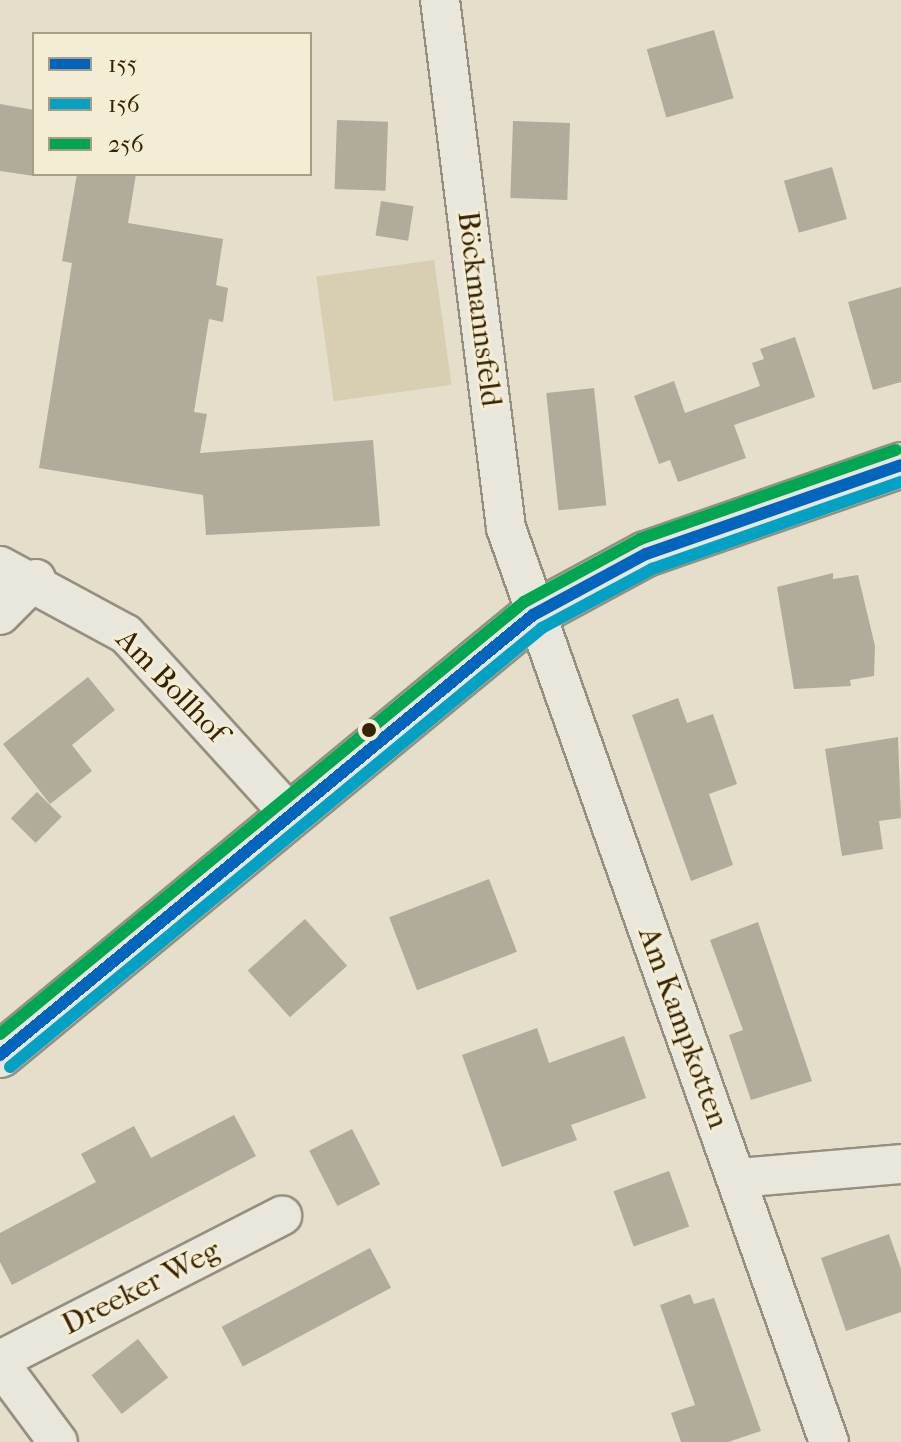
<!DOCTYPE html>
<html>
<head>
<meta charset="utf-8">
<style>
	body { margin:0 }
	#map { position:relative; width:901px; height:1442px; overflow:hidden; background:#e4deca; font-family:"IM FELL French Canon",serif }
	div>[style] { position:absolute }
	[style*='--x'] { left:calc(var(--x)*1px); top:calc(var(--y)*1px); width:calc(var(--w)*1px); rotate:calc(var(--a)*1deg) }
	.green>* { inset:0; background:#d8cfb2; transform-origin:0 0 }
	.building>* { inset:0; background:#b0ab9b; transform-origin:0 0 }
	.roads { filter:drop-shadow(2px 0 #958f7f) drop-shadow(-2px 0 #958f7f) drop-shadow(0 2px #958f7f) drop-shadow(0 -2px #958f7f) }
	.minor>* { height:38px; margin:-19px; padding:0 19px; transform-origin:19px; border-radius:19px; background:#e9e6dc }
	.secondary>* { height:44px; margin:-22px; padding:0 22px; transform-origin:22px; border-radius:22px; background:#e9e6dc }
	.bus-1>* { height:12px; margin:-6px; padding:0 6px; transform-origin:6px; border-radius:6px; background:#0065bd }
	.bus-2>* { height:12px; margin:-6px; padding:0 6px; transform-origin:6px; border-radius:6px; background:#03a2c4 }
	.bus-3>* { height:12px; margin:-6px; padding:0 6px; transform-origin:6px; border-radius:6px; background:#00a651 }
	.dots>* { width:22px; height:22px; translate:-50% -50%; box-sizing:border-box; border:4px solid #f4edd5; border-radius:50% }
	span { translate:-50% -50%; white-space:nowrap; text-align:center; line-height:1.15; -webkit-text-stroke:6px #f4edd5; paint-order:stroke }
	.street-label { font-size:30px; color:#382301 }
	.legend { position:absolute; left:32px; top:32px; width:280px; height:144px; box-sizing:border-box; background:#f4edd5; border:2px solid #a99c80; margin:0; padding:10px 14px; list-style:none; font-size:24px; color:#382301 }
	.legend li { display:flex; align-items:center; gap:16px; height:40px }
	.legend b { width:40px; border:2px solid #a99c80 }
</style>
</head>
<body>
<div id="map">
	<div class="green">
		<i style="left:434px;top:260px;width:126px;height:119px;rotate:82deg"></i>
	</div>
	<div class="building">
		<i style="left:714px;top:30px;width:71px;height:70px;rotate:74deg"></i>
		<i style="clip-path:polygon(0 104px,34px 110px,34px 176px,0 171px)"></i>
		<i style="left:337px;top:120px;width:51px;height:69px;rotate:2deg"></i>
		<i style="left:513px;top:121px;width:57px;height:77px;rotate:2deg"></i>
		<i style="left:832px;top:167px;width:54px;height:50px;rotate:74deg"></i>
		<i style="clip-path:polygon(77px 174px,136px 174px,128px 223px,223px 239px,216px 285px,228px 288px,223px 322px,209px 319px,194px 412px,207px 414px,200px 453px,373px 440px,380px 526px,206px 535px,203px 495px,39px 468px,72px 263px,62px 261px)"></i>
		<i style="left:381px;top:201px;width:33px;height:35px;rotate:9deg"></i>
		<i style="clip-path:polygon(901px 287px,901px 382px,873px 390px,848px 302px)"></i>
		<i style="clip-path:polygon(795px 337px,815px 397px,734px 425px,746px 458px,678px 482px,670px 460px,659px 464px,634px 396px,674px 381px,685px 413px,760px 386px,752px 363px,764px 359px,760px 349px)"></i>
		<i style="left:594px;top:388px;width:118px;height:48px;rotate:84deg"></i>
		<i style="clip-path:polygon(833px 573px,833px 579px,858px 575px,875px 646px,874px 676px,850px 680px,851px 686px,794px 689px,777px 587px)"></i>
		<i style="clip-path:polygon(88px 677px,115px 710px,72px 745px,92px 771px,50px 804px,3px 744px)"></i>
		<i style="clip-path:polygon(678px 698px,687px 723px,713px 714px,737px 784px,709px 794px,733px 865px,691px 881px,632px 715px)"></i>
		<i style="clip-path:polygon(898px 737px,901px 818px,879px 821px,883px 849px,842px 856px,825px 749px)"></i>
		<i style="left:37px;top:792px;width:35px;height:37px;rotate:45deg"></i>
		<i style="left:489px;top:879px;width:78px;height:107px;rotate:69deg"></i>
		<i style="left:305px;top:919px;width:63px;height:77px;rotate:48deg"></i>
		<i style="clip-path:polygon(758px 922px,812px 1081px,751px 1100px,729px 1035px,743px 1030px,710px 940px)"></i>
		<i style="clip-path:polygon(537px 1028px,549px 1063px,624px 1036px,646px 1098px,571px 1125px,577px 1140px,502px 1167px,462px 1055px)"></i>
		<i style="clip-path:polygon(234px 1115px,256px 1156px,12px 1285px,0 1262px,0 1233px,96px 1182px,81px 1154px,134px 1126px,151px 1158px)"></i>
		<i style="left:352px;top:1129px;width:62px;height:48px;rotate:63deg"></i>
		<i style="left:669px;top:1171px;width:59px;height:59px;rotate:70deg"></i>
		<i style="clip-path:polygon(889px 1234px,901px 1269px,901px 1312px,846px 1331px,821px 1258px)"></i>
		<i style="left:370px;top:1248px;width:45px;height:168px;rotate:62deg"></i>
		<i style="clip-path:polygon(690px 1294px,694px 1304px,714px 1298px,761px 1431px,728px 1442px,681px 1442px,671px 1413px,695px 1405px,660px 1305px)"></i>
		<i style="left:138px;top:1339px;width:49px;height:59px;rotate:52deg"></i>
	</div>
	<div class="roads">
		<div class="minor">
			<i style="--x:440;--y:0;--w:532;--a:82.87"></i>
			<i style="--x:506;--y:528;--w:969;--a:70.54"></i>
			<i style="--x:0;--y:566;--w:143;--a:28.4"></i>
			<i style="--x:126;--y:634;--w:244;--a:47.7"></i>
			<i style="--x:0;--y:615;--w:51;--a:-45"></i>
			<i style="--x:738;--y:1178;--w:164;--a:-4.9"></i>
			<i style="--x:0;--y:1360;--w:317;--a:-27.1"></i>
			<i style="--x:0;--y:1364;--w:97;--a:53.4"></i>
		</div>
		<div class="secondary">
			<i style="--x:0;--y:1055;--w:691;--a:-39.54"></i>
			<i style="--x:533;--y:615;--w:128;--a:-28.4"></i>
			<i style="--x:646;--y:554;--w:270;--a:-19.2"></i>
		</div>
	</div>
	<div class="bus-1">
		<i style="--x:0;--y:1055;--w:691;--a:-39.54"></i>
		<i style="--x:533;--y:615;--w:128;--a:-28.4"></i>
		<i style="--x:646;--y:554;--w:270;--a:-19.2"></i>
	</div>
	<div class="bus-2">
		<i style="--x:10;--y:1067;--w:690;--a:-39.53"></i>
		<i style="--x:542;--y:628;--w:125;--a:-28.2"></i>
		<i style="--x:652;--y:569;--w:264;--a:-19.3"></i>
	</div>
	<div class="bus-3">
		<i style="--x:0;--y:1034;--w:679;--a:-39.5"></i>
		<i style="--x:524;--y:602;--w:132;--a:-28.5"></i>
		<i style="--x:640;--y:539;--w:271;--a:-19.2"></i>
	</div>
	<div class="dots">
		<i style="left:369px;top:730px;background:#382301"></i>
	</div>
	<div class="street-label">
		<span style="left:479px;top:309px;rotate:83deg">Böckmannsfeld</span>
		<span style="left:171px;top:686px;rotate:46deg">Am Bollhof</span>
		<span style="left:683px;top:1028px;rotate:70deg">Am Kampkotten</span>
		<span style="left:141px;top:1288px;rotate:-27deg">Dreeker Weg</span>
	</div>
	<ul class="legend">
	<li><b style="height:10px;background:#0065bd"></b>155</li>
	<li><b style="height:10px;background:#03a2c4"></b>156</li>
	<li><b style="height:10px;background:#00a651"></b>256</li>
	</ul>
</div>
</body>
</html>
